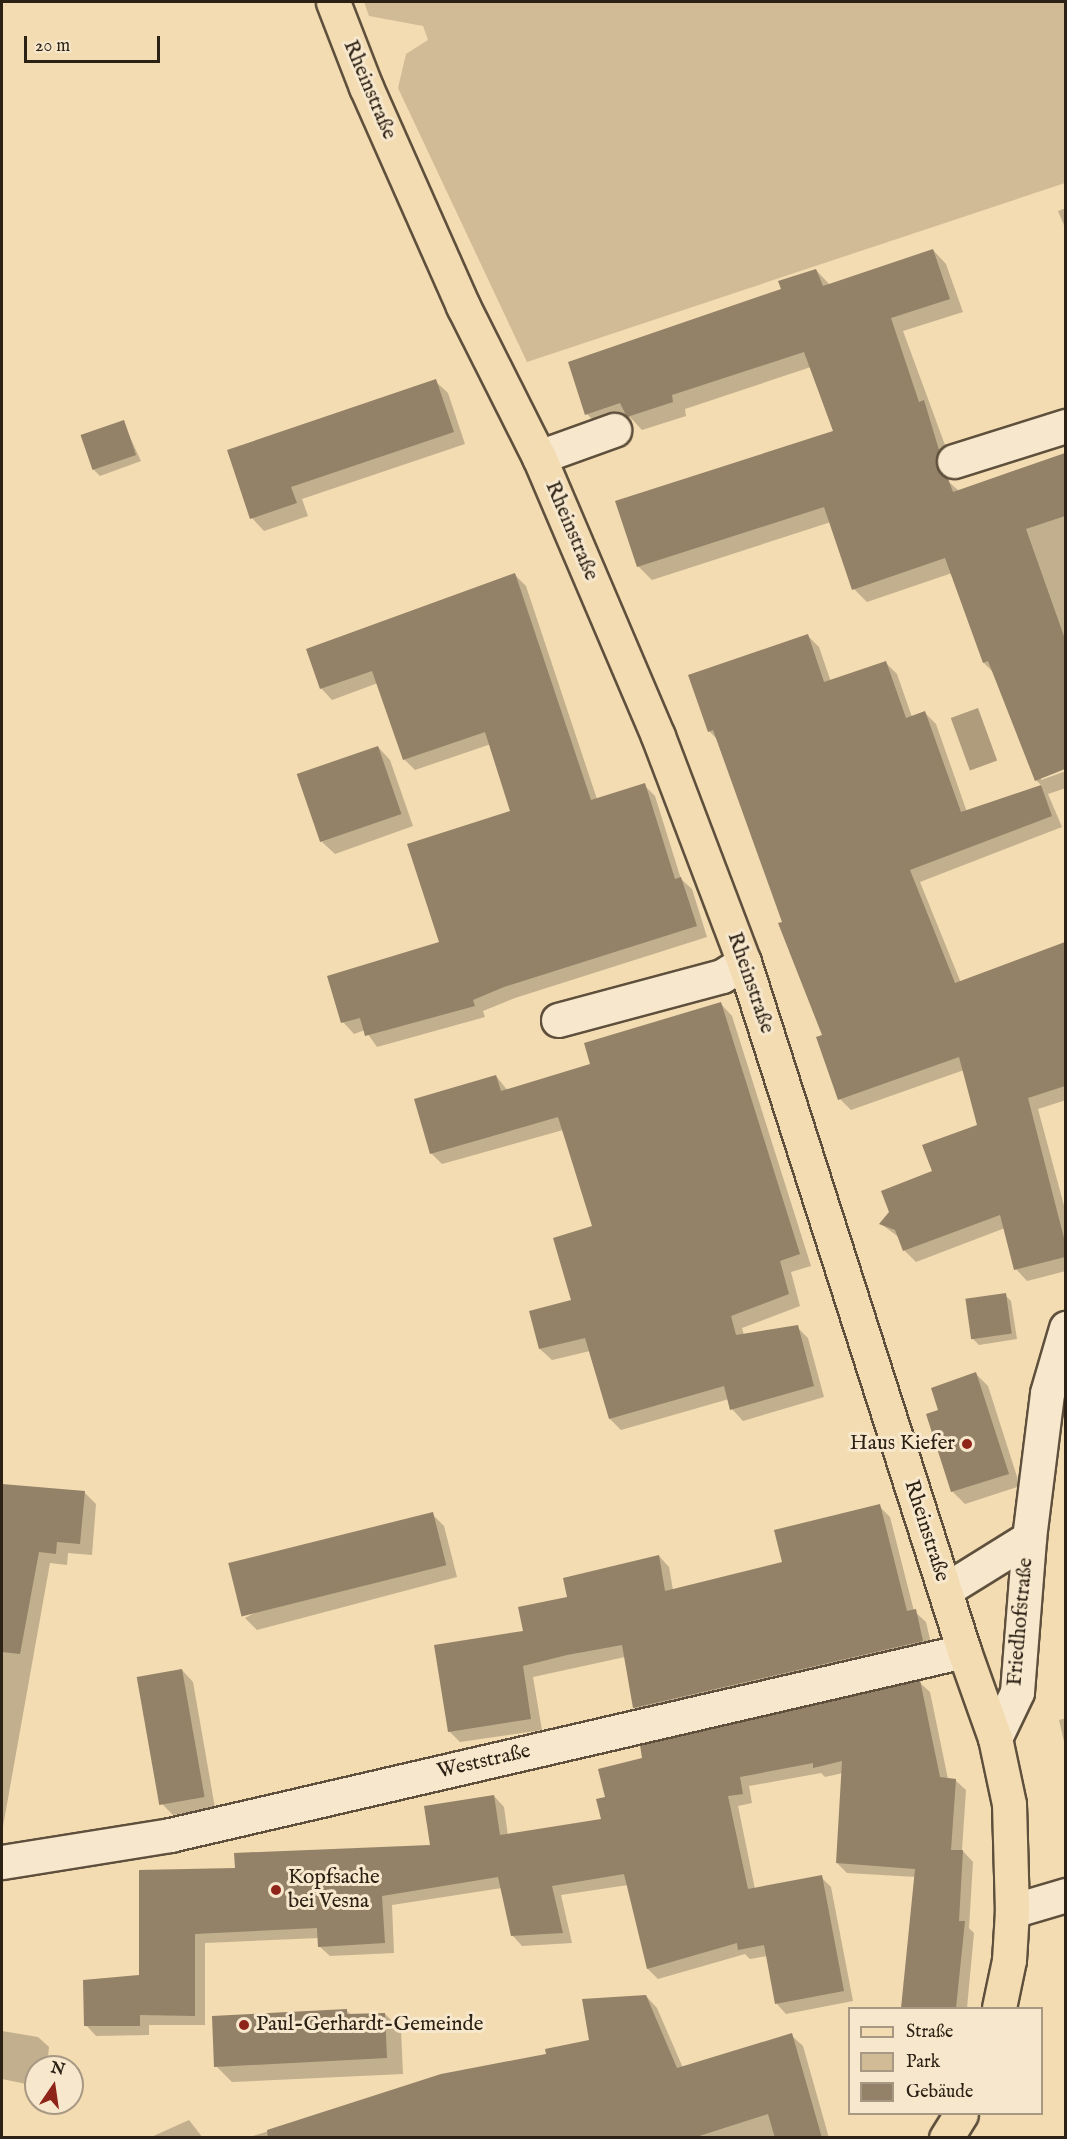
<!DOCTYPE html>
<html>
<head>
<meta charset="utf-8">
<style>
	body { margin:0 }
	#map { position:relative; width:1067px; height:2139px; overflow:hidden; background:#f3dbb2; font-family:"IM FELL English",serif }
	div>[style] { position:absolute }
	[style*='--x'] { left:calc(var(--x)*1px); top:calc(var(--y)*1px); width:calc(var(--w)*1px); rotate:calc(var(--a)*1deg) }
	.green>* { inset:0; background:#d1bb97 }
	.water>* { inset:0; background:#af9c7d; transform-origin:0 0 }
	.shadow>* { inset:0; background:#0003 }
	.building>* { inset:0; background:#938267; transform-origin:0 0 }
	.roads { filter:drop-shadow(2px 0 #5e503c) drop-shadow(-2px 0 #5e503c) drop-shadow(0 2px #5e503c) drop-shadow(0 -2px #5e503c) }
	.minor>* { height:33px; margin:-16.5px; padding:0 16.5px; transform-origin:16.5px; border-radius:16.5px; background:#f7e8cd }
	.major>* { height:33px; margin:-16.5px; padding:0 16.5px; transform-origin:16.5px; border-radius:16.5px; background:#f3dbb2 }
	.dots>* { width:16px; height:16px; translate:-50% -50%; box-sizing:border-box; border:3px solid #f7e8cd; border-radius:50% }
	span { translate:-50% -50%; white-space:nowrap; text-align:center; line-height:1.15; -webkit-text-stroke:6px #f7e8cd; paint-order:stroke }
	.street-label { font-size:21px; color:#2c2115 }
	.poi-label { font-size:21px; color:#2c2115 }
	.right { translate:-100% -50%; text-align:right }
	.left { translate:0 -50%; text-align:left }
	.frame { position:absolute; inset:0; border:3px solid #2c2115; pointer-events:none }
	.legend { position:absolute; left:848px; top:2007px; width:195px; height:108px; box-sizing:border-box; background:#f7e8cd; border:2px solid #a69883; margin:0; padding:8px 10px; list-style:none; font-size:18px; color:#2c2115 }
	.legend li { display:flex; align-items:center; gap:12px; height:30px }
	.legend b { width:30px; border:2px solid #a69883 }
	.north { position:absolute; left:24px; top:2055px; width:60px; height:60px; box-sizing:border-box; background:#f7e8cd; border:2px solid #a69883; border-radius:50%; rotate:13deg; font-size:16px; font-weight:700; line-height:24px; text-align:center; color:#2c2115 }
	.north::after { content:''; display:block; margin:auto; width:21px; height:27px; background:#8f2418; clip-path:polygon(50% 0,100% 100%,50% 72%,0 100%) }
	.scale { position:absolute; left:24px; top:36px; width:136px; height:27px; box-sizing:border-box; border:3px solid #2c2115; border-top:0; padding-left:8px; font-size:18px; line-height:21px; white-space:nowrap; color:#2c2115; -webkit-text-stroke:4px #f7e8cd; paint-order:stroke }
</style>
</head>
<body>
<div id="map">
	<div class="green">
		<i style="clip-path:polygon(364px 2px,1065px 2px,1065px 183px,527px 362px,398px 88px,406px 54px,428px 40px,423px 26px,369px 16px)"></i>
	</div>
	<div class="water">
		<i style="left:978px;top:708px;width:56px;height:29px;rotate:70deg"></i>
	</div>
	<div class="shadow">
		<i style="clip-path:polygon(1066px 208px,1066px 230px,1058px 211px)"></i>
		<i style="clip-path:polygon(933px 250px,946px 264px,963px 312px,903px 331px,952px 464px,949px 482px,959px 491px,1066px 454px,1066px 768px,1041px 777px,1041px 780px,1066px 771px,1066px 788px,1048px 794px,1062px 827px,920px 882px,961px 983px,1066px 943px,1066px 1100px,1038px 1109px,1066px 1213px,1066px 1271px,1027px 1281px,1016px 1269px,1005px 1228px,916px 1262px,905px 1251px,900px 1238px,881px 1224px,978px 1126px,964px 1070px,851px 1110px,840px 1099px,824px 1036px,784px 923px,719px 741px,709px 731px,808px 636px,819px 647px,831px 682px,886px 663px,897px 674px,912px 717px,925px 713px,936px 724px,967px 812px,1042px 786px,1036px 780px,994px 673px,984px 663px,952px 573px,867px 602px,854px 589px,831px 522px,652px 580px,638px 566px,835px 432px,811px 367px,685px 409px,686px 416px,642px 430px,630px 417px,600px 427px,587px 414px,816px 270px,830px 285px)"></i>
		<i style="clip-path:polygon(435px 381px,448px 393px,465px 444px,302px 499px,308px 516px,264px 531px,252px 518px,229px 451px)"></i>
		<i style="clip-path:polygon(123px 422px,141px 461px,100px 476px,94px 470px)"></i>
		<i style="clip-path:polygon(515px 575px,526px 586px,597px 799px,644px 785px,655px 796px,681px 879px,692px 889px,707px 937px,515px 998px,483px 1011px,485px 1017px,377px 1047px,365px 1030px,354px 1034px,343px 1022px,441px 943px,512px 812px,491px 744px,415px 770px,404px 759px,378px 683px,332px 700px,321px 688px)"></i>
		<i style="clip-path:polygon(378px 747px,390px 760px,413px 826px,335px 854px,322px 842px)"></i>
		<i style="clip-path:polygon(721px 1004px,732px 1016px,811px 1266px,791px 1272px,800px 1306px,742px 1328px,744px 1335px,797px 1327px,808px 1338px,824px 1397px,743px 1421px,732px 1409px,729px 1399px,621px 1430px,610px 1419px,590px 1351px,552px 1360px,540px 1349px,573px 1301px,594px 1227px,563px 1130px,442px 1164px,431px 1153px,496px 1076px,508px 1091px,592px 1065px)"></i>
		<i style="clip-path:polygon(1005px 1295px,1011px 1301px,1017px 1339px,979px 1345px,973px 1339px)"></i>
		<i style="clip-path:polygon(976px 1374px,988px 1386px,1020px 1486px,965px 1504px,953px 1492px,927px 1415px,940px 1411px)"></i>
		<i style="clip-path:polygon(2px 1486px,84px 1492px,96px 1504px,92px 1555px,68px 1553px,67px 1565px,50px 1563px,2px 1832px)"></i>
		<i style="clip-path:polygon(879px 1506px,890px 1517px,914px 1611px,926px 1622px,933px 1652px,645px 1719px,634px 1708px,625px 1657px,533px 1677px,542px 1730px,460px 1742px,449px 1731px,525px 1633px,568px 1599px,659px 1556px,669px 1567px,673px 1590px,784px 1563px)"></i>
		<i style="clip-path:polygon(432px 1514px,444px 1526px,457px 1577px,257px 1630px,245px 1618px)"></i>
		<i style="clip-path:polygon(182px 1670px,193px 1682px,215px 1808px,173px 1815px,162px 1804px,139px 1678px)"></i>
		<i style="clip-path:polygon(919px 1682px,930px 1692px,948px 1779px,955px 1780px,966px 1790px,962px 1850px,973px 1862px,969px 1928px,974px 1933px,967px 2008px,903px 2006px,916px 1877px,847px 1873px,837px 1863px,843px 1773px,825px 1777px,821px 1773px,749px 1786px,752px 1803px,738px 1806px,755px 1889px,821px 1877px,831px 1887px,853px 2001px,786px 2014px,776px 2003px,767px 1956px,750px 1959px,745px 1954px,658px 1979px,648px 1969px,628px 1885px,561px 1895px,572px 1943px,522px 1946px,512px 1935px,502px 1888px,392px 1905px,394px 1953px,330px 1956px,319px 1946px,319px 1938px,205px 1943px,205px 2025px,149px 2025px,149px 2035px,96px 2036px,86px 2025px,140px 1977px,236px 1869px,432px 1846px,494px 1796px,504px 1807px,508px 1836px,603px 1821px)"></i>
		<i style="clip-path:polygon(1066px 1718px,1066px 1750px,1059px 1720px)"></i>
		<i style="clip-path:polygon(646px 1996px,657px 2008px,683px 2068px,791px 2035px,803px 2046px,829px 2138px,247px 2138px,441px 2075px,548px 2056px,590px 2041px)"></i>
		<i style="clip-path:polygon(346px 2010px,351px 2015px,385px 2014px,401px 2030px,403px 2074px,232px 2082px,216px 2066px)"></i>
		<i style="clip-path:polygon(2px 2031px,38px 2037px,49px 2047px,47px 2067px,36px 2067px,36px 2086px,2px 2079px)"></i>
		<i style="clip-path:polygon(189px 2120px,203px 2138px,149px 2138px)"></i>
	</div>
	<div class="building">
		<i style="clip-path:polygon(933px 249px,950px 299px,891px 318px,919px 402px,924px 400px,939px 450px,936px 466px,941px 474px,948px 479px,953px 492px,1065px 453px,1065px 516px,1026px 529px,1065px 639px,1065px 769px,1035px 781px,988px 661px,983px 663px,945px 558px,852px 590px,824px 507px,637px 567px,615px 501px,833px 431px,804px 352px,672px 395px,673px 402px,627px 417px,620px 403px,585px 415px,568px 362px,781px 289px,778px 281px,816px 269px,823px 286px)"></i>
		<i style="clip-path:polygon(436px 379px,454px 432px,291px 487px,297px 503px,250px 519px,227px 450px)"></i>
		<i style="left:124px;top:420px;width:37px;height:46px;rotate:71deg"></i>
		<i style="clip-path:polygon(515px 573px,591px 800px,645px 783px,675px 879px,681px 877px,697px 926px,504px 987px,473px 1000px,475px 1006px,365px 1036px,360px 1018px,341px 1023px,327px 976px,439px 942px,407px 844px,510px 811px,485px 732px,403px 760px,372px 671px,320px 689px,306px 649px)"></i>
		<i style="clip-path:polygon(808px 634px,824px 682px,886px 661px,906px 718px,925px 711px,961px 812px,1041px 785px,1052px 816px,910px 870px,955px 983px,1065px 942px,1065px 1086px,1028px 1098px,1065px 1242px,1065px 1257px,1014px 1270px,1000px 1215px,903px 1251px,895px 1230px,879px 1224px,889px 1212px,881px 1191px,932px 1171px,922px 1145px,977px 1125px,959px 1057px,838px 1100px,816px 1037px,822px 1035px,778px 923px,782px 922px,713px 730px,708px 732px,688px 675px)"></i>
		<i style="left:378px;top:746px;width:72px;height:86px;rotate:71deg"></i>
		<i style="clip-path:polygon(721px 1002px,800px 1254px,780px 1261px,789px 1294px,731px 1316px,736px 1335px,798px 1325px,814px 1386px,730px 1410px,724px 1386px,609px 1419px,585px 1338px,539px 1349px,529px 1311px,571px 1300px,553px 1238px,592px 1226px,558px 1117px,430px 1154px,414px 1099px,496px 1075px,501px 1091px,590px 1064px,584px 1043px)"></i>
		<i style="left:1006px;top:1293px;width:41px;height:41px;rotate:82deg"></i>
		<i style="clip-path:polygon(976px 1372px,1009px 1474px,951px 1492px,926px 1414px,938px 1410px,931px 1388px)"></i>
		<i style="clip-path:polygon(2px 1484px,85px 1491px,80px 1544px,57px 1542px,56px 1554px,39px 1552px,20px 1654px,2px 1652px)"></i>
		<i style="clip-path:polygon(880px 1504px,907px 1611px,916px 1609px,923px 1641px,633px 1708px,622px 1645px,567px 1655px,523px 1666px,531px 1719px,448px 1732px,434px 1645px,523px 1631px,518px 1607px,567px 1597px,563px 1578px,659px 1555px,665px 1591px,782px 1562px,774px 1530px)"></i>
		<i style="left:433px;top:1512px;width:55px;height:211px;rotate:76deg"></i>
		<i style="left:182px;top:1669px;width:130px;height:46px;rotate:80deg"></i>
		<i style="clip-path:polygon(920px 1680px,940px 1777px,956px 1779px,951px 1850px,963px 1850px,959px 1921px,965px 1921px,956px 2008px,901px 2008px,915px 1869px,836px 1863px,842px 1761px,813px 1768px,813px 1763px,740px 1777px,743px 1794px,728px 1796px,748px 1889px,822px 1875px,844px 1991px,775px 2004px,764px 1945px,738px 1950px,737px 1943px,647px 1969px,624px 1874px,552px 1886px,563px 1933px,511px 1936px,498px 1877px,382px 1896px,385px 1943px,318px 1947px,317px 1928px,195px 1934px,195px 2016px,140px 2015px,140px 2026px,84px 2026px,83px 1980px,139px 1975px,139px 1870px,235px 1868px,234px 1853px,430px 1845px,424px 1806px,494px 1795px,500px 1835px,601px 1819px,596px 1799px,605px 1797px,598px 1769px,642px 1758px,640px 1745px)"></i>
		<i style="clip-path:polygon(646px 1995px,677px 2068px,792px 2033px,822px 2138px,775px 2138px,768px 2114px,693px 2138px,268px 2138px,267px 2130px,441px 2074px,546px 2054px,545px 2049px,589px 2040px,582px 1999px)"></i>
		<i style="clip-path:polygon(347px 2009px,347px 2014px,385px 2013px,387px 2058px,214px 2067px,212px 2016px)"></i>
	</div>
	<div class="roads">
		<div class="minor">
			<i style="--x:539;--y:457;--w:80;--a:-19.8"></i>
			<i style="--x:954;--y:461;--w:117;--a:-17.4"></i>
			<i style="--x:558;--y:1020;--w:170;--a:-15"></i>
			<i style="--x:722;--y:976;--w:26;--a:-32"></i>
			<i style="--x:945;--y:1590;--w:99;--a:-31.8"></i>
			<i style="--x:995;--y:1738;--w:51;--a:-64.4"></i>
			<i style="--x:1017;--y:1692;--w:154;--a:-85.5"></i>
			<i style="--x:1029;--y:1538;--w:146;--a:-82.9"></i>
			<i style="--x:1047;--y:1393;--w:68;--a:-73.7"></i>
			<i style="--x:2;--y:1862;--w:170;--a:-9.1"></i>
			<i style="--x:170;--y:1835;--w:815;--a:-13.05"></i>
			<i style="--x:1012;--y:1911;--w:56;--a:-16.5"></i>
		</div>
		<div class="major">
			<i style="--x:333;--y:2;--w:91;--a:68.8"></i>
			<i style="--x:366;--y:87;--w:240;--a:66.1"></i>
			<i style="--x:463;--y:306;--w:169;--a:63.3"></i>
			<i style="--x:539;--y:457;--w:303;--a:66.9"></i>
			<i style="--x:658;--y:736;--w:242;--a:69.2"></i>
			<i style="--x:744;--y:962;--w:723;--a:72.29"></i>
			<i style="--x:964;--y:1651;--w:92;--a:70.4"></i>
			<i style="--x:995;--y:1738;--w:67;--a:78"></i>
			<i style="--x:1009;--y:1804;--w:107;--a:88.4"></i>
			<i style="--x:1012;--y:1911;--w:49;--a:93.5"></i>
			<i style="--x:1009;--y:1960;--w:49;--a:101.8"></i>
			<i style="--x:946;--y:2138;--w:28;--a:-58"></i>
		</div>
	</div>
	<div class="dots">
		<i style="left:967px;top:1444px;background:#8f2418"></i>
		<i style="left:276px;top:1890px;background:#8f2418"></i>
		<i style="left:244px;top:2025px;background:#8f2418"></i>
	</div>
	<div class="street-label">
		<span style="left:369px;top:90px;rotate:67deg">Rheinstraße</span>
		<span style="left:571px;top:531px;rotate:67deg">Rheinstraße</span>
		<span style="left:750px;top:983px;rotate:71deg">Rheinstraße</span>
		<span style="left:926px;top:1531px;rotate:72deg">Rheinstraße</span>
		<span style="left:1021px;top:1622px;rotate:-85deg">Friedhofstraße</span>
		<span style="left:484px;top:1762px;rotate:-13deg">Weststraße</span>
	</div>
	<div class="poi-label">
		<span class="right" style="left:955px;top:1444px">Haus Kiefer</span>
		<span class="left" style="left:288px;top:1890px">Kopfsache<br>bei Vesna</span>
		<span class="left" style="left:256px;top:2025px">Paul-Gerhardt-Gemeinde</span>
	</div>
	<div class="frame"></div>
	<ul class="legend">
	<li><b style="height:8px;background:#f3dbb2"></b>Straße</li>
	<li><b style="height:16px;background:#d1bb97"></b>Park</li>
	<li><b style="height:16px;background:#938267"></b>Gebäude</li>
	</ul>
	<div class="north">N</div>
	<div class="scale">20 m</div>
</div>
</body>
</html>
